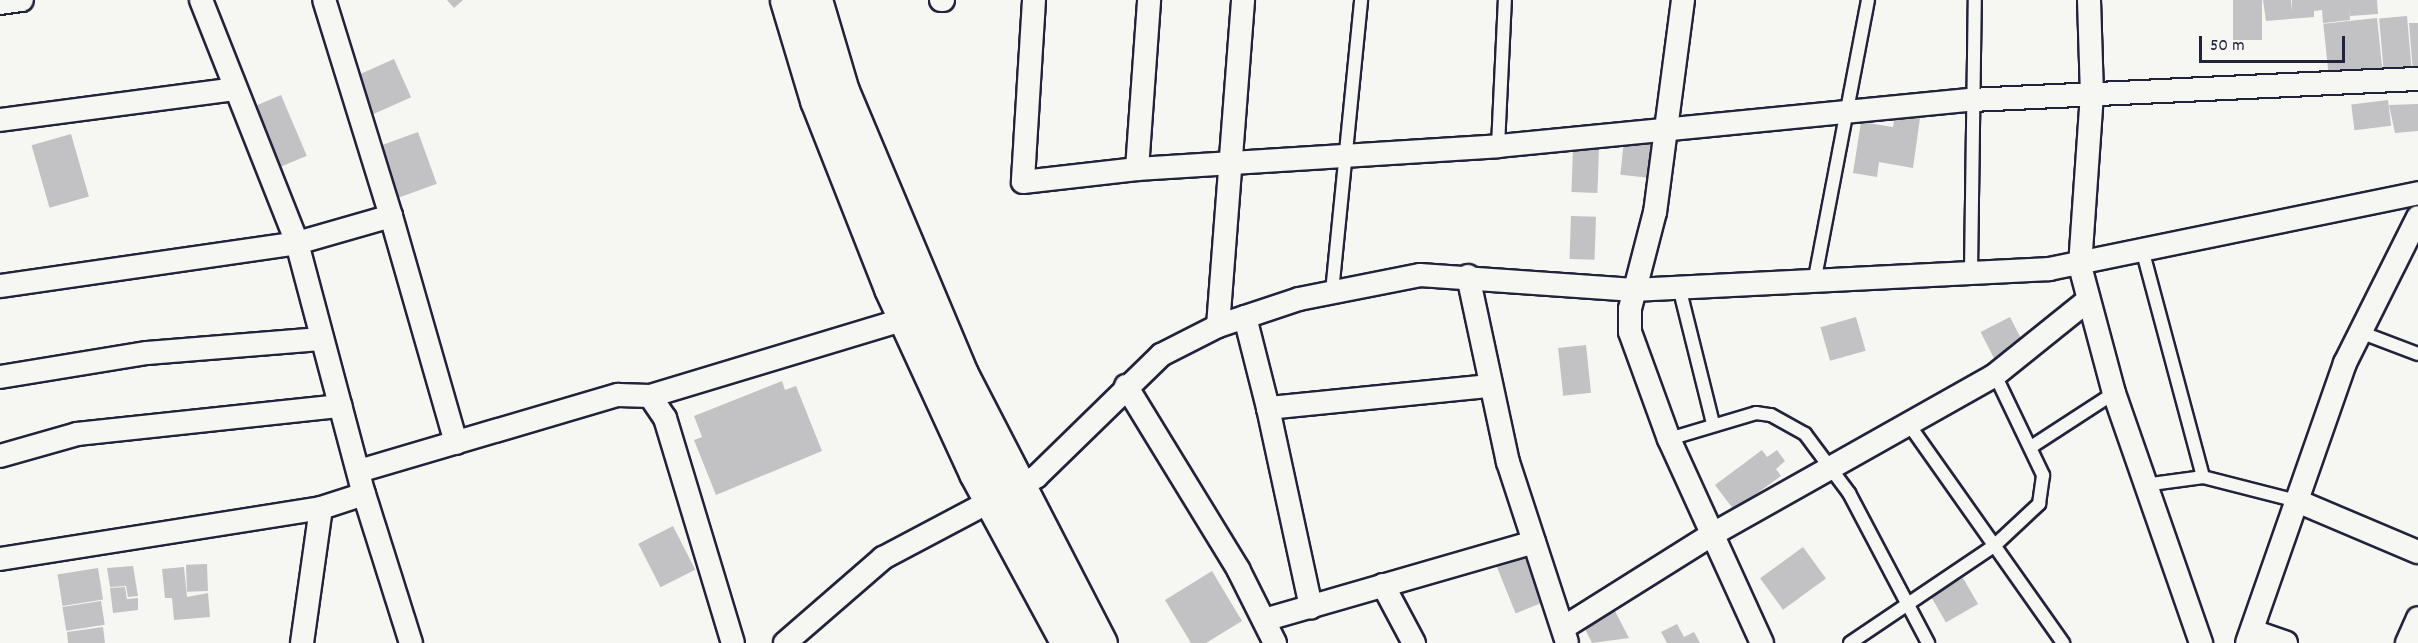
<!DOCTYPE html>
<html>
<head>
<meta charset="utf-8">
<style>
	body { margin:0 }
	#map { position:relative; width:2418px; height:643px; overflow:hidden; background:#f6f6f2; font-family:Dekko,sans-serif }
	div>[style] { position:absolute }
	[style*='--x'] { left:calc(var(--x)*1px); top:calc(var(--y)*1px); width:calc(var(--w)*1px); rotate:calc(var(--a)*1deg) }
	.building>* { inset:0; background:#c2c2c4; transform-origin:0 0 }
	.roads { filter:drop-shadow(2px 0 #22223b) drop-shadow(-2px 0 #22223b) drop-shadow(0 2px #22223b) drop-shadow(0 -2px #22223b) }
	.lane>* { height:12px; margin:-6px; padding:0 6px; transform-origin:6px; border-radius:6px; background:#f6f6f2 }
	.street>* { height:22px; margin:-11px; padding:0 11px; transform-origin:11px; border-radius:11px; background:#f6f6f2 }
	.secondary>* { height:33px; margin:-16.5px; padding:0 16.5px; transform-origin:16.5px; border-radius:16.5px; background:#f6f6f2 }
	span { translate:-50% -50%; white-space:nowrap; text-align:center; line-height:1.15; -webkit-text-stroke:6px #f6f6f2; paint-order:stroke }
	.scale { position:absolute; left:2199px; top:36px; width:146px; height:27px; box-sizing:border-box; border:3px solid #22223b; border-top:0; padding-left:8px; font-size:18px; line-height:21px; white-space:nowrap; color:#22223b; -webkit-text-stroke:4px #f6f6f2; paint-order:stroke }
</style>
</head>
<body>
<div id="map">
	<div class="building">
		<i style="clip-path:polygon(447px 0,463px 0,454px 8px)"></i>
		<i style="left:2233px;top:0;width:29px;height:40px"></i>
		<i style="clip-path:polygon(2263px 0,2291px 0,2292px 11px,2292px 0,2377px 0,2378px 14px,2350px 16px,2349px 3px,2350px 20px,2323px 23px,2322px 10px,2314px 11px,2314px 17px,2266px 21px)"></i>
		<i style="left:2407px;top:16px;width:55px;height:28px;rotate:85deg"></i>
		<i style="left:2377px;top:18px;width:55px;height:54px;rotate:84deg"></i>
		<i style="clip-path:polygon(2409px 23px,2418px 23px,2418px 72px,2413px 72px)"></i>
		<i style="left:394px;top:59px;width:42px;height:43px;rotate:66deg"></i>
		<i style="left:281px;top:95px;width:66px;height:39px;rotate:67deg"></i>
		<i style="left:2388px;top:100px;width:26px;height:37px;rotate:83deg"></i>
		<i style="clip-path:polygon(2418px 104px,2418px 131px,2395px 133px,2389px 105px)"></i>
		<i style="clip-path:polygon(1895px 114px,1920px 118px,1913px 168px,1879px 162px,1877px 177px,1853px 173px,1861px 122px,1893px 127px)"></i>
		<i style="left:418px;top:132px;width:55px;height:41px;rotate:70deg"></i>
		<i style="left:71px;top:134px;width:65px;height:41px;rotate:74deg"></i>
		<i style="left:1624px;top:140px;width:31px;height:35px;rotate:6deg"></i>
		<i style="left:1573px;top:148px;width:26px;height:44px;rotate:2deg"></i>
		<i style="left:1571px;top:216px;width:25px;height:43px;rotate:2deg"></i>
		<i style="left:1856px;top:317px;width:35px;height:37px;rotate:74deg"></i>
		<i style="left:2010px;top:317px;width:34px;height:33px;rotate:63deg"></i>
		<i style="left:1586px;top:345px;width:48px;height:28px;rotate:84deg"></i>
		<i style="clip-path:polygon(782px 381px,785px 390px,796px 386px,822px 451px,716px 495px,694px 440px,702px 437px,694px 416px)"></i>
		<i style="clip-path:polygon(1762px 450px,1767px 457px,1777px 450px,1785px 461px,1776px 469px,1781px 476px,1734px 510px,1715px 485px)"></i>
		<i style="left:673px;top:526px;width:49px;height:39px;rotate:63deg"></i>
		<i style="left:1803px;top:547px;width:39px;height:53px;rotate:54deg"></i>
		<i style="left:1529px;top:553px;width:51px;height:35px;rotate:68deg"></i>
		<i style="left:207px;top:564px;width:27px;height:21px;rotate:88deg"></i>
		<i style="clip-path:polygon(133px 566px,138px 596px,128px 597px,126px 586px,110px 587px,107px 568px)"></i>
		<i style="clip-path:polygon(184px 567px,187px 597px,208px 593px,210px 617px,174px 620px,172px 598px,165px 598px,162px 569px)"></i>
		<i style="left:98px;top:568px;width:32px;height:41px;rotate:81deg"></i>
		<i style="clip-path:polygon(1212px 571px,1242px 621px,1206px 643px,1191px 643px,1165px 600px)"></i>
		<i style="left:1963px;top:578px;width:30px;height:37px;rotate:60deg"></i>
		<i style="clip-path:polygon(125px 587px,127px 599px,138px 598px,138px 610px,113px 613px,110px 588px)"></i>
		<i style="left:101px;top:601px;width:24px;height:39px;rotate:81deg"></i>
		<i style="clip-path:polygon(1614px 609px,1629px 638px,1592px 643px,1581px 621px)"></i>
		<i style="clip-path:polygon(1677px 624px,1684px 637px,1694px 632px,1700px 643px,1667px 643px,1661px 632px)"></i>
		<i style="clip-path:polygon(103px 627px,105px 643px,68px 643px,67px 632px)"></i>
	</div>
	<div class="roads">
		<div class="lane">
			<i style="--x:1498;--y:146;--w:146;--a:-87.3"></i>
			<i style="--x:2142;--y:249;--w:236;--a:75"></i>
			<i style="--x:1971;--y:271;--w:271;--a:-89.2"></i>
			<i style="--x:1814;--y:283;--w:288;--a:-79.2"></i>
			<i style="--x:1679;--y:287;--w:140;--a:76"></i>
			<i style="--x:1332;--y:292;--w:293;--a:-84.3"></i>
			<i style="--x:2360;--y:332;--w:62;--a:20.8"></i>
			<i style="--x:1910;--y:426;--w:266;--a:54.8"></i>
			<i style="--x:1669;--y:439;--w:91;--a:-16.6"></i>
			<i style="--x:1756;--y:413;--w:15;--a:8"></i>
			<i style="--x:1771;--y:415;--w:39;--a:29"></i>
			<i style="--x:1805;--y:434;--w:74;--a:53.3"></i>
			<i style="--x:1849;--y:493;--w:170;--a:62.2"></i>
			<i style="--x:2031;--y:447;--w:99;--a:-33"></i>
			<i style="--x:2144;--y:485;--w:60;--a:-7.7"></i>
			<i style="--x:2203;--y:477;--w:97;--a:14.3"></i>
			<i style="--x:1850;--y:643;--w:174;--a:-34"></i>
			<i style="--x:1994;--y:546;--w:62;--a:-43"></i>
			<i style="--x:2039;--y:504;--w:29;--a:-82"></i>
			<i style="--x:2043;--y:475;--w:111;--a:-115.6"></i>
		</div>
		<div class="street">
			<i style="--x:201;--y:0;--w:261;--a:68.4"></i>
			<i style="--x:297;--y:243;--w:260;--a:75.1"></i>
			<i style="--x:364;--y:494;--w:156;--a:72.5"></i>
			<i style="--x:941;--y:0;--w:2;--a:0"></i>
			<i style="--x:1034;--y:0;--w:182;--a:93.5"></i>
			<i style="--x:1023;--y:182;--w:115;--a:-6.5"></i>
			<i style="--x:1137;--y:169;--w:362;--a:-3.6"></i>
			<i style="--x:1498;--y:146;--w:475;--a:-5.6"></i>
			<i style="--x:1971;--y:100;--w:447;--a:-2.7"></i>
			<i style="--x:1683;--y:0;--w:214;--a:97.5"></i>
			<i style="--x:1655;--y:212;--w:100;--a:104.5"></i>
			<i style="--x:1630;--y:309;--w:23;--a:90"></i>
			<i style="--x:1630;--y:332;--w:114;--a:70"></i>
			<i style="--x:1669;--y:439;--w:224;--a:65.5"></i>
			<i style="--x:2089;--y:0;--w:94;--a:88.2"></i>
			<i style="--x:2092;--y:94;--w:172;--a:94"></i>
			<i style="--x:2080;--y:266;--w:131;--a:75"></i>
			<i style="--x:2114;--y:393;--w:265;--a:70.8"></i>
			<i style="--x:0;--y:3;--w:22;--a:-8"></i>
			<i style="--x:0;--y:120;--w:237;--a:-7.5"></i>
			<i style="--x:1137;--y:169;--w:169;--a:-85.9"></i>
			<i style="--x:391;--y:216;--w:236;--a:74"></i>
			<i style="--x:1468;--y:276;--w:190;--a:77.9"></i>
			<i style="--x:1508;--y:462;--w:189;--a:71.9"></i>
			<i style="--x:0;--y:286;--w:300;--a:-8.2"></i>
			<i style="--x:297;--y:243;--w:98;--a:-16"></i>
			<i style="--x:391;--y:216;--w:226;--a:-107.2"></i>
			<i style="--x:1245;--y:317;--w:94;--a:75.8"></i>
			<i style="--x:1268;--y:408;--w:222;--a:-5.7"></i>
			<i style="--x:1218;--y:326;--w:327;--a:-85.6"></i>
			<i style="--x:0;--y:377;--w:149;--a:-9.3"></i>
			<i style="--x:147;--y:353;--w:174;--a:-4.6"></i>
			<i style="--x:1126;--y:386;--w:215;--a:58.5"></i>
			<i style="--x:1238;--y:569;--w:83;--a:63.4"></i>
			<i style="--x:650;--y:396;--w:27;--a:56"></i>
			<i style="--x:665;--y:418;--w:235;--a:73.2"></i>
			<i style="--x:1268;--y:408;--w:204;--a:77.8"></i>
			<i style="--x:0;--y:456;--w:80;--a:-15.9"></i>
			<i style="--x:77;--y:434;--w:265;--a:-6.1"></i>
			<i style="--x:359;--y:471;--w:270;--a:-16.4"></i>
			<i style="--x:618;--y:395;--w:32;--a:2"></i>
			<i style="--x:650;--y:396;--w:266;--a:-16.8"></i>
			<i style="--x:2297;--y:501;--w:131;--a:22.9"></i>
			<i style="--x:0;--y:559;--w:325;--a:-9"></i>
			<i style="--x:321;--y:508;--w:45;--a:-18"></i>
			<i style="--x:1383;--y:585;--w:66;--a:61.9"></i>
			<i style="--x:1264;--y:620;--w:281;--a:-16.1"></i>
			<i style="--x:1563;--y:628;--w:177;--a:-32.1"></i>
			<i style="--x:1713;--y:534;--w:324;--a:-29.4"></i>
			<i style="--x:1995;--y:375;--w:118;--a:-38.8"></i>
			<i style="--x:2252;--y:631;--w:36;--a:19"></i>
			<i style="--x:302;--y:643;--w:136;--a:-82"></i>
			<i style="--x:785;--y:643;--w:130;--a:-40.9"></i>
			<i style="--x:883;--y:558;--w:173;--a:-27.9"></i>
			<i style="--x:1036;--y:477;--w:175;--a:-44.3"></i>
			<i style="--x:1161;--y:355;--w:64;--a:-27"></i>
			<i style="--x:1218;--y:326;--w:85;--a:-18.4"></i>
			<i style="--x:1299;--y:299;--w:123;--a:-11.2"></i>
			<i style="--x:1420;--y:275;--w:215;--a:4"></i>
			<i style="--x:1634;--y:290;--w:416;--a:-2.9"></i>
			<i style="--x:2049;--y:269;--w:377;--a:-11.6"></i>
			<i style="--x:2247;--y:643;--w:297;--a:-70.7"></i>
			<i style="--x:2345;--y:363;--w:163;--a:-63.4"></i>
			<i style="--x:2407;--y:643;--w:27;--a:-66"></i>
		</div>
		<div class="secondary">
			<i style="--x:787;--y:0;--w:104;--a:73.3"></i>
			<i style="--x:817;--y:100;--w:202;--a:68.5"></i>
			<i style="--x:891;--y:288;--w:204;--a:65.3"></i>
			<i style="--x:976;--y:473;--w:193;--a:61.6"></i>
			<i style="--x:815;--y:0;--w:95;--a:73.5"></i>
			<i style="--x:842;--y:91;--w:307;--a:67.2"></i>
			<i style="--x:961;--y:374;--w:303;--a:62.7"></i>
		</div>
	</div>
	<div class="scale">50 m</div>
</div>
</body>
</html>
